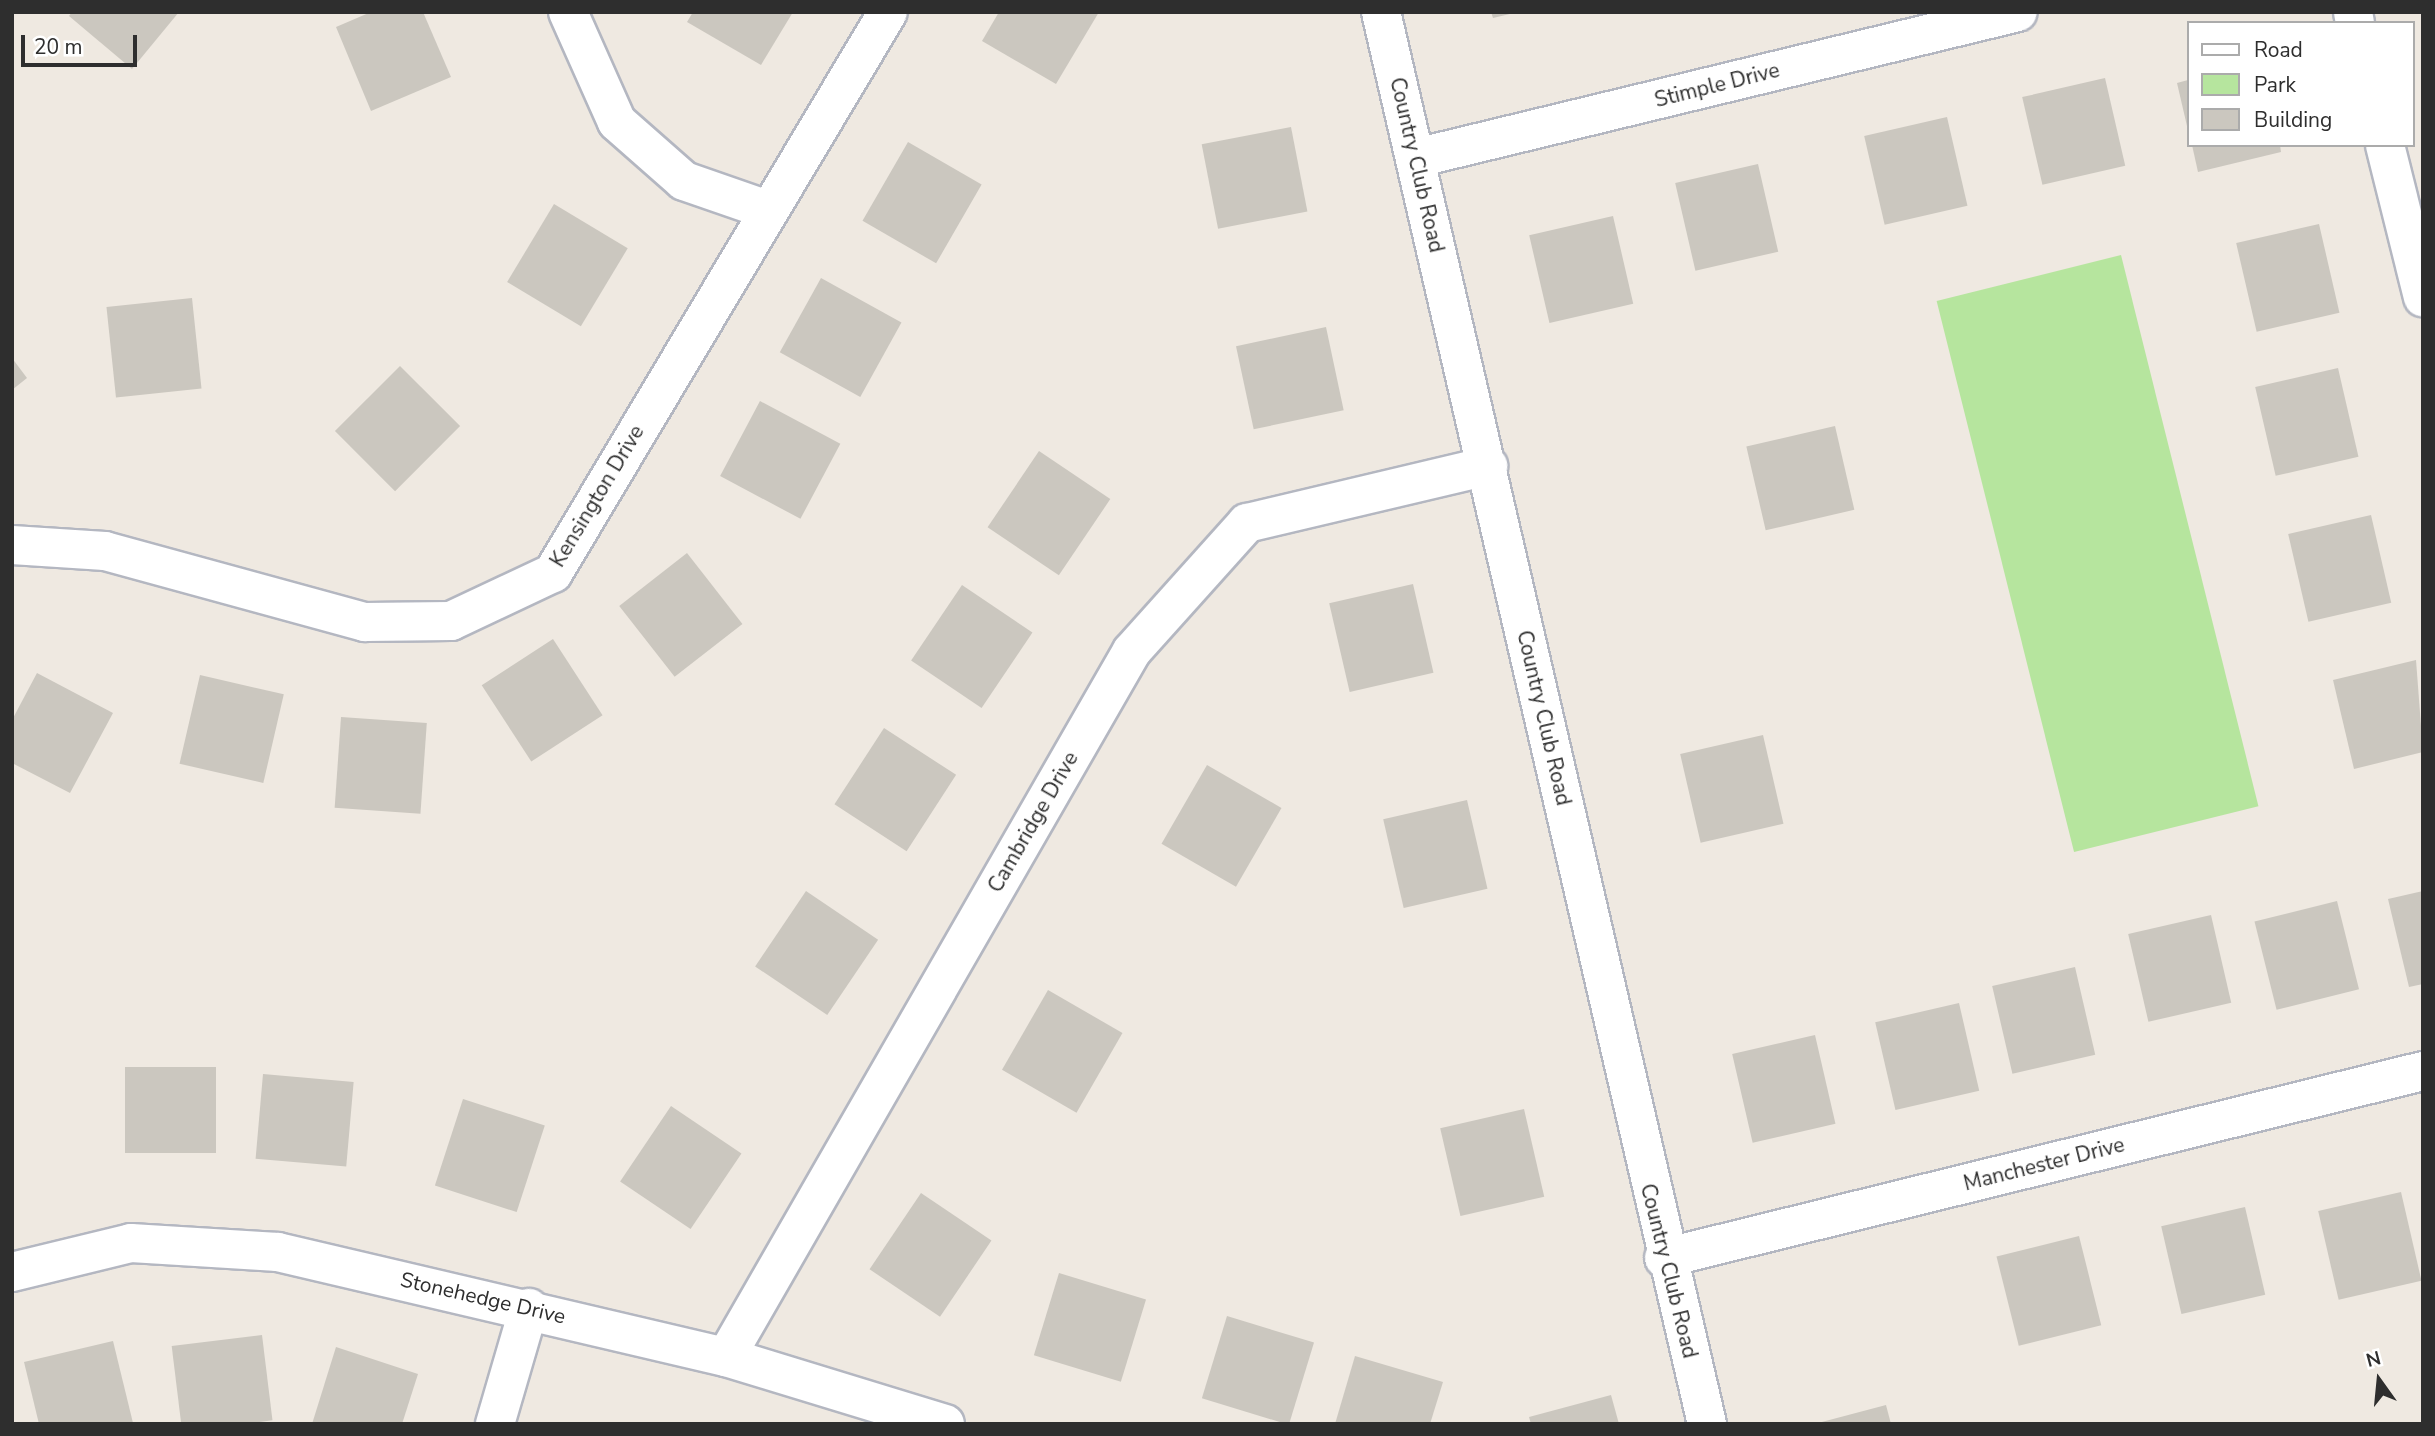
<!DOCTYPE html>
<html>
<head>
<meta charset="utf-8">
<style>
	body { margin:0 }
	#map { position:relative; width:2435px; height:1436px; overflow:hidden; background:#efe9e1; font-family:"Nunito Sans",sans-serif }
	div>[style] { position:absolute }
	[style*='--x'] { left:calc(var(--x)*1px); top:calc(var(--y)*1px); width:calc(var(--w)*1px); rotate:calc(var(--a)*1deg) }
	.green>* { inset:0; background:#b6e59e; transform-origin:0 0 }
	.building>* { inset:0; background:#cbc7bf; transform-origin:0 0 }
	.roads { filter:drop-shadow(2px 0 #b4b7c1) drop-shadow(-2px 0 #b4b7c1) drop-shadow(0 2px #b4b7c1) drop-shadow(0 -2px #b4b7c1) }
	.minor>* { height:38px; margin:-19px; padding:0 19px; transform-origin:19px; border-radius:19px; background:#fff }
	span { translate:-50% -50%; white-space:nowrap; text-align:center; line-height:1.15; -webkit-text-stroke:7px #fff; paint-order:stroke }
	.street-label { font-size:21px; color:#2e2e2e }
	.frame { position:absolute; inset:0; border:14px solid #2e2e2e; pointer-events:none }
	.legend { position:absolute; left:2187px; top:21px; width:228px; height:126px; box-sizing:border-box; background:#fff; border:2px solid #ababab; margin:0; padding:9px 12px; list-style:none; font-size:21px; color:#2e2e2e }
	.legend li { display:flex; align-items:center; gap:14px; height:35px }
	.legend b { width:35px; border:2px solid #ababab }
	.north { position:absolute; left:2344px; top:1345px; width:70px; height:70px; -webkit-text-stroke:5px #fff; paint-order:stroke; rotate:345deg; font-size:19px; font-weight:700; line-height:28px; text-align:center; color:#2e2e2e }
	.north::after { content:''; display:block; margin:auto; width:24px; height:32px; background:#2e2e2e; clip-path:polygon(50% 0,100% 100%,50% 72%,0 100%) }
	.scale { position:absolute; left:21px; top:35px; width:116px; height:32px; box-sizing:border-box; border:4px solid #2e2e2e; border-top:0; padding-left:9px; font-size:21px; line-height:24px; white-space:nowrap; color:#2e2e2e; -webkit-text-stroke:5px #fff; paint-order:stroke }
</style>
</head>
<body>
<div id="map">
	<div class="green">
		<i style="left:2121px;top:255px;width:568px;height:190px;rotate:76deg"></i>
	</div>
	<div class="building">
		<i style="clip-path:polygon(72px 12px,179px 12px,132px 69px,69px 16px)"></i>
		<i style="clip-path:polygon(371px 12px,423px 12px,451px 77px,371px 111px,336px 27px)"></i>
		<i style="clip-path:polygon(693px 12px,793px 12px,761px 65px,687px 22px)"></i>
		<i style="clip-path:polygon(999px 12px,1099px 12px,1056px 84px,982px 41px)"></i>
		<i style="clip-path:polygon(1491px 12px,1514px 12px,1514px 13px,1493px 18px)"></i>
		<i style="left:2105px;top:78px;width:90px;height:85px;rotate:77deg"></i>
		<i style="clip-path:polygon(2188px 80px,2188px 126px,2187px 126px,2177px 83px)"></i>
		<i style="left:1947px;top:117px;width:91px;height:85px;rotate:77deg"></i>
		<i style="left:1291px;top:127px;width:86px;height:91px;rotate:79deg"></i>
		<i style="left:908px;top:142px;width:85px;height:91px;rotate:30deg"></i>
		<i style="clip-path:polygon(2192px 145px,2280px 145px,2281px 152px,2198px 172px)"></i>
		<i style="left:1758px;top:164px;width:90px;height:85px;rotate:77deg"></i>
		<i style="left:554px;top:204px;width:86px;height:91px;rotate:31deg"></i>
		<i style="left:1613px;top:216px;width:90px;height:86px;rotate:77deg"></i>
		<i style="left:2319px;top:224px;width:91px;height:85px;rotate:77deg"></i>
		<i style="left:821px;top:278px;width:92px;height:85px;rotate:29deg"></i>
		<i style="left:192px;top:298px;width:91px;height:86px;rotate:84deg"></i>
		<i style="left:1326px;top:327px;width:85px;height:92px;rotate:78deg"></i>
		<i style="clip-path:polygon(12px 358px,27px 378px,12px 390px)"></i>
		<i style="left:400px;top:366px;width:85px;height:92px;rotate:45deg"></i>
		<i style="left:2338px;top:368px;width:91px;height:85px;rotate:77deg"></i>
		<i style="left:760px;top:401px;width:91px;height:85px;rotate:28deg"></i>
		<i style="left:1835px;top:426px;width:86px;height:91px;rotate:77deg"></i>
		<i style="left:1039px;top:451px;width:86px;height:92px;rotate:34deg"></i>
		<i style="left:2371px;top:515px;width:90px;height:85px;rotate:77deg"></i>
		<i style="left:687px;top:553px;width:90px;height:86px;rotate:52deg"></i>
		<i style="left:1413px;top:584px;width:91px;height:86px;rotate:77deg"></i>
		<i style="left:962px;top:585px;width:85px;height:91px;rotate:34deg"></i>
		<i style="left:553px;top:639px;width:91px;height:85px;rotate:57deg"></i>
		<i style="clip-path:polygon(2416px 660px,2423px 752px,2354px 769px,2333px 680px)"></i>
		<i style="clip-path:polygon(37px 673px,113px 713px,70px 793px,12px 763px,12px 720px)"></i>
		<i style="left:200px;top:675px;width:86px;height:91px;rotate:13deg"></i>
		<i style="left:341px;top:717px;width:86px;height:91px;rotate:4deg"></i>
		<i style="left:884px;top:728px;width:86px;height:91px;rotate:33deg"></i>
		<i style="left:1763px;top:735px;width:91px;height:85px;rotate:77deg"></i>
		<i style="left:1207px;top:765px;width:86px;height:91px;rotate:30deg"></i>
		<i style="left:1467px;top:800px;width:91px;height:86px;rotate:77deg"></i>
		<i style="left:806px;top:891px;width:87px;height:91px;rotate:34deg"></i>
		<i style="clip-path:polygon(2423px 891px,2423px 984px,2409px 987px,2388px 899px)"></i>
		<i style="left:2337px;top:901px;width:91px;height:85px;rotate:76deg"></i>
		<i style="left:2211px;top:915px;width:90px;height:85px;rotate:77deg"></i>
		<i style="left:2075px;top:967px;width:90px;height:85px;rotate:77deg"></i>
		<i style="left:1048px;top:990px;width:86px;height:92px;rotate:30deg"></i>
		<i style="left:1959px;top:1003px;width:90px;height:86px;rotate:77deg"></i>
		<i style="left:1815px;top:1035px;width:91px;height:85px;rotate:77deg"></i>
		<i style="left:125px;top:1067px;width:91px;height:86px"></i>
		<i style="left:263px;top:1074px;width:91px;height:85px;rotate:5deg"></i>
		<i style="left:463px;top:1099px;width:86px;height:91px;rotate:18deg"></i>
		<i style="left:671px;top:1106px;width:85px;height:91px;rotate:34deg"></i>
		<i style="left:1524px;top:1109px;width:90px;height:86px;rotate:77deg"></i>
		<i style="left:2401px;top:1192px;width:91px;height:85px;rotate:77deg"></i>
		<i style="left:921px;top:1193px;width:85px;height:92px;rotate:34deg"></i>
		<i style="left:2245px;top:1207px;width:90px;height:86px;rotate:77deg"></i>
		<i style="left:2079px;top:1236px;width:92px;height:85px;rotate:76deg"></i>
		<i style="left:1059px;top:1273px;width:91px;height:86px;rotate:17deg"></i>
		<i style="left:1227px;top:1316px;width:91px;height:86px;rotate:17deg"></i>
		<i style="left:262px;top:1335px;width:86px;height:91px;rotate:83deg"></i>
		<i style="clip-path:polygon(113px 1341px,133px 1423px,39px 1424px,24px 1362px)"></i>
		<i style="clip-path:polygon(336px 1347px,418px 1374px,402px 1424px,312px 1424px)"></i>
		<i style="clip-path:polygon(1355px 1356px,1443px 1382px,1430px 1424px,1335px 1424px)"></i>
		<i style="clip-path:polygon(1611px 1395px,1619px 1424px,1531px 1424px,1529px 1417px)"></i>
		<i style="clip-path:polygon(1886px 1405px,1891px 1424px,1818px 1424px,1818px 1423px)"></i>
	</div>
	<div class="roads">
		<div class="minor">
			<i style="--x:568;--y:12;--w:120;--a:66"></i>
			<i style="--x:617;--y:122;--w:89;--a:41.4"></i>
			<i style="--x:684;--y:181;--w:86;--a:19.1"></i>
			<i style="--x:1381;--y:12;--w:1449;--a:77"></i>
			<i style="--x:2353;--y:12;--w:11;--a:80"></i>
			<i style="--x:2385;--y:145;--w:157;--a:76"></i>
			<i style="--x:1416;--y:158;--w:619;--a:-13.63"></i>
			<i style="--x:12;--y:545;--w:93;--a:3.7"></i>
			<i style="--x:105;--y:551;--w:270;--a:15.3"></i>
			<i style="--x:365;--y:622;--w:86;--a:-0.7"></i>
			<i style="--x:451;--y:621;--w:113;--a:-25.2"></i>
			<i style="--x:553;--y:573;--w:653;--a:-59.16"></i>
			<i style="--x:1664;--y:1258;--w:782;--a:-13.84"></i>
			<i style="--x:12;--y:1272;--w:122;--a:-13.7"></i>
			<i style="--x:131;--y:1243;--w:147;--a:3.5"></i>
			<i style="--x:278;--y:1252;--w:460;--a:13.2"></i>
			<i style="--x:726;--y:1357;--w:229;--a:17"></i>
			<i style="--x:726;--y:1357;--w:814;--a:-60.1"></i>
			<i style="--x:1132;--y:651;--w:172;--a:-48.1"></i>
			<i style="--x:1247;--y:523;--w:248;--a:-13.3"></i>
			<i style="--x:495;--y:1424;--w:121;--a:-73.7"></i>
		</div>
	</div>
	<div class="street-label">
		<span style="left:1717px;top:85px;rotate:-14deg">Stimple Drive</span>
		<span style="left:1417px;top:165px;rotate:77deg">Country Club Road</span>
		<span style="left:597px;top:496px;rotate:-59deg">Kensington Drive</span>
		<span style="left:1544px;top:718px;rotate:77deg">Country Club Road</span>
		<span style="left:1033px;top:822px;rotate:-60deg">Cambridge Drive</span>
		<span style="left:2044px;top:1164px;rotate:-14deg">Manchester Drive</span>
		<span style="left:1669px;top:1271px;rotate:76deg">Country Club Road</span>
		<span style="left:483px;top:1298px;rotate:13deg">Stonehedge Drive</span>
	</div>
	<div class="frame"></div>
	<ul class="legend">
	<li><b style="height:9px;background:#fff"></b>Road</li>
	<li><b style="height:19px;background:#b6e59e"></b>Park</li>
	<li><b style="height:19px;background:#cbc7bf"></b>Building</li>
	</ul>
	<div class="north">N</div>
	<div class="scale">20 m</div>
</div>
</body>
</html>
